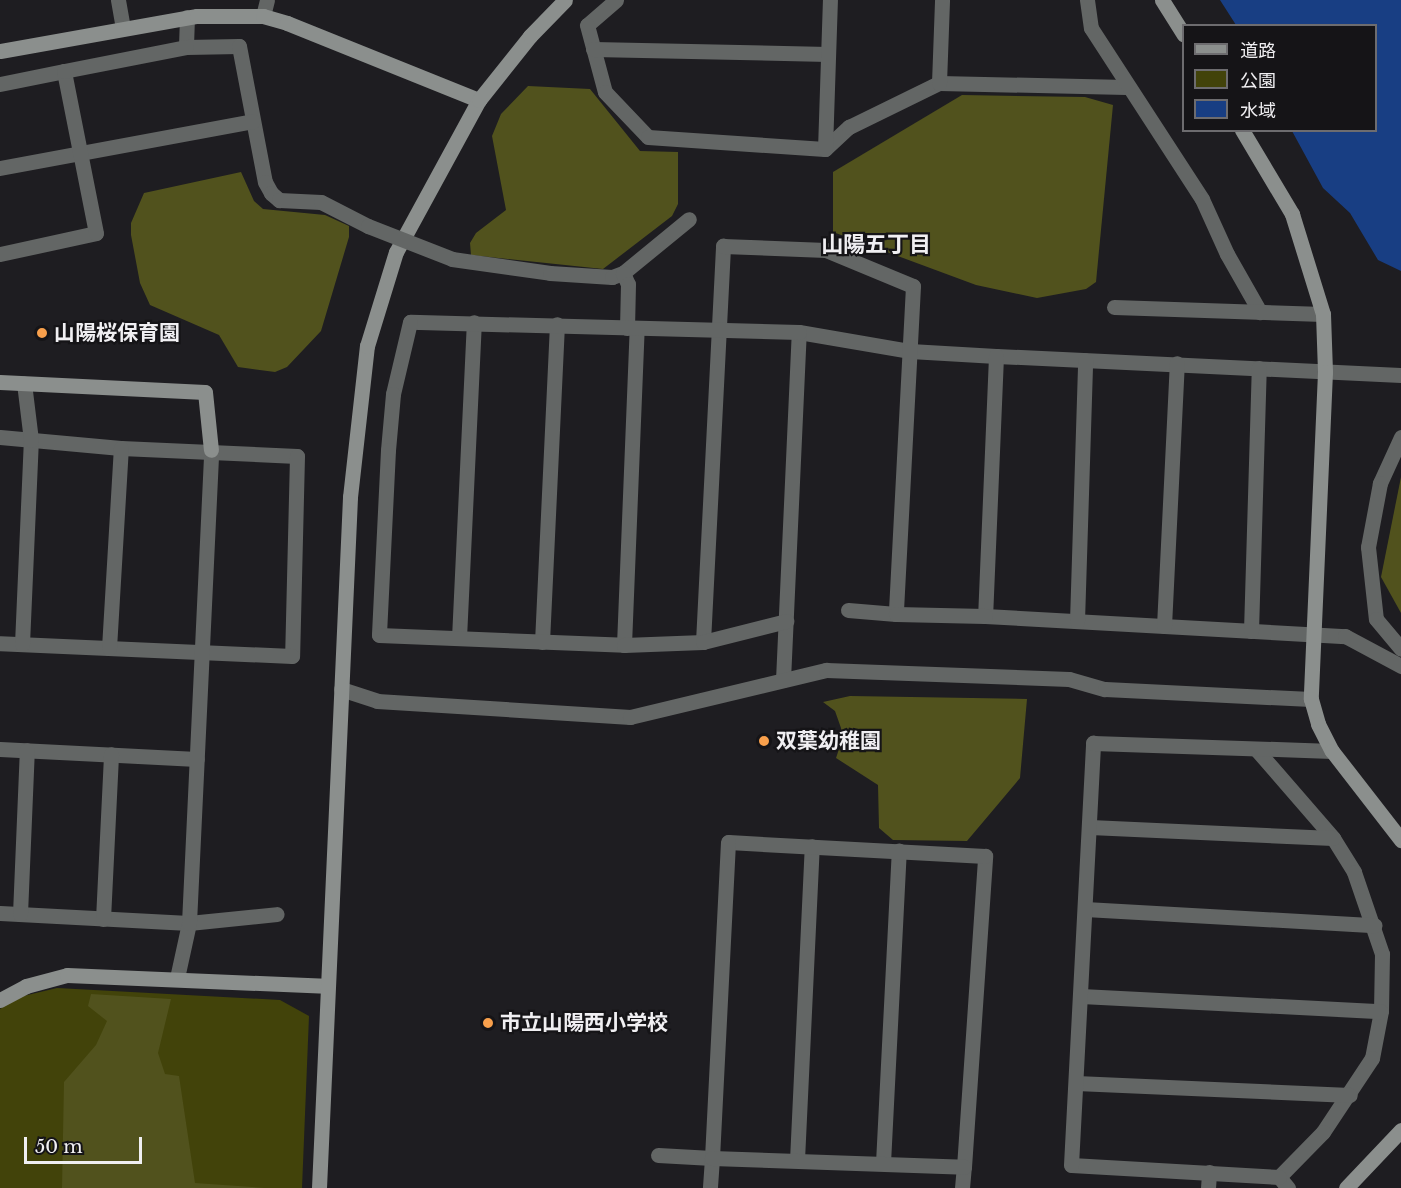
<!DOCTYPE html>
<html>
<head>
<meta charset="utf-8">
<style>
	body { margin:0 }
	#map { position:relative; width:1401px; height:1188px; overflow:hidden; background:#1e1d21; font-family:"Libre Baskerville","Noto Sans JP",serif }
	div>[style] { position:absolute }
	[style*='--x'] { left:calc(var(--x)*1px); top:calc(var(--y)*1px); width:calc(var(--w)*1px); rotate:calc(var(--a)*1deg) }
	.green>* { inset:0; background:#42430a }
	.forest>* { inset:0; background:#51521d }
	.water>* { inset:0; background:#183e83 }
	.street>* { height:15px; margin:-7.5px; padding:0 7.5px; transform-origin:7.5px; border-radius:7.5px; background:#636665 }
	.secondary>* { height:15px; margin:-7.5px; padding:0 7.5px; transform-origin:7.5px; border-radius:7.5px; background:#8b8f8d }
	.street-bridge>* { height:15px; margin:-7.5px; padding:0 7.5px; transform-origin:7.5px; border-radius:7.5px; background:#636665 }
	.dots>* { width:16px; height:16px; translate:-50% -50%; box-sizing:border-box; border:3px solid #151417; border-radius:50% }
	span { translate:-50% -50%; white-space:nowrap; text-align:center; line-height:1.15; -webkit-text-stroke:4.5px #151417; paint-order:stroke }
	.poi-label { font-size:21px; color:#f0eff2; font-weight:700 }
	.left { translate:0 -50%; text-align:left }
	.neighbourhood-label { font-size:22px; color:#f0eff2; font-weight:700 }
	.legend { position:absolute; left:1182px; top:24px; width:195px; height:108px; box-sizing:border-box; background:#151417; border:2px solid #6d6c6f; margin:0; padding:8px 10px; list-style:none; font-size:18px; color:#f0eff2 }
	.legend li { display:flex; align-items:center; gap:12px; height:30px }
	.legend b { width:30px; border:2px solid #6d6c6f }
	.scale { position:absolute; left:24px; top:1137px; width:118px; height:27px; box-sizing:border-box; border:3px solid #f0eff2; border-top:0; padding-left:8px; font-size:18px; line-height:21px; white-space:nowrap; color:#f0eff2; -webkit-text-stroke:4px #151417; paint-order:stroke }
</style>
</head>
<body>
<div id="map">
	<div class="green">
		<i style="clip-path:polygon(57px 988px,280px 1000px,309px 1016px,302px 1188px,0 1188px,0 1009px,15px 998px)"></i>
	</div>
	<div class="forest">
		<i style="clip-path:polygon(528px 86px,590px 89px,640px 151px,678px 152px,678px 204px,672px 216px,603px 269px,471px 255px,470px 243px,476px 233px,506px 210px,492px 136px,501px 114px)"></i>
		<i style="clip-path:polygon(962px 95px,1085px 97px,1113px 105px,1096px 282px,1086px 289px,1037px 298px,976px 285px,833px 232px,833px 172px)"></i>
		<i style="clip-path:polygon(241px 172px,254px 201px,263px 209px,325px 215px,349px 226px,349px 237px,321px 331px,287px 367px,275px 372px,238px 367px,219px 335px,150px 305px,140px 283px,131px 235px,131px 223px,144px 193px)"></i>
		<i style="clip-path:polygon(1401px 477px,1401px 613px,1381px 577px)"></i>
		<i style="clip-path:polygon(850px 696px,1027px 699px,1020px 778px,967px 841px,893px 840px,879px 828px,878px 785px,836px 758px,842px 740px,841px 728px,835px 711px,823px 702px)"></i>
		<i style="clip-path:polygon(91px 994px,171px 999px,158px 1053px,165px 1074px,179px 1076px,195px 1183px,265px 1188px,62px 1188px,64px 1082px,96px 1045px,107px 1021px,88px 1006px)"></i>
	</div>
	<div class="water">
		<i style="clip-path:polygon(1220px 0,1401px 0,1401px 271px,1378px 260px,1350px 213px,1323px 188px,1292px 131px,1376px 130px,1376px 26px,1236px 25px)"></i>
	</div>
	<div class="street">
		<i style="--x:118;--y:0;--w:27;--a:80"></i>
		<i style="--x:616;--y:0;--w:38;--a:139"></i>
		<i style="--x:587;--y:25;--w:69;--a:75"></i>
		<i style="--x:605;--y:92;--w:62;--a:46.3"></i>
		<i style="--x:648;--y:137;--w:177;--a:3.9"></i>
		<i style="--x:825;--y:149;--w:33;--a:-43"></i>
		<i style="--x:849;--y:127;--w:100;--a:-26.1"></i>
		<i style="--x:939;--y:83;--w:187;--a:1.2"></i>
		<i style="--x:1087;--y:0;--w:28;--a:82"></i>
		<i style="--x:1091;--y:28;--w:204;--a:57"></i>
		<i style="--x:1202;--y:199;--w:60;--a:65.6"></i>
		<i style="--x:1227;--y:254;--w:67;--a:60.4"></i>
		<i style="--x:263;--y:16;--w:16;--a:-76"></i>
		<i style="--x:187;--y:17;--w:30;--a:92"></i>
		<i style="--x:186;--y:47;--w:53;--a:-1.1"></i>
		<i style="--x:239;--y:46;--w:138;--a:79.2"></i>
		<i style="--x:265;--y:182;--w:13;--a:61"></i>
		<i style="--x:271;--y:193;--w:11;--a:41"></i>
		<i style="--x:279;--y:200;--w:42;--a:2.7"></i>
		<i style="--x:321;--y:202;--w:53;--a:27.1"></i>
		<i style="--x:593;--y:49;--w:235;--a:1.2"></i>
		<i style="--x:939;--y:83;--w:83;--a:-87.9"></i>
		<i style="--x:0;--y:84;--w:65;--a:-11.5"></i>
		<i style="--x:825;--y:149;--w:149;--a:-88.1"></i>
		<i style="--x:0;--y:168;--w:257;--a:-10.5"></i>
		<i style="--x:0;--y:254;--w:98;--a:-12.3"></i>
		<i style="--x:96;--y:233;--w:165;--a:-101.2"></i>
		<i style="--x:64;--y:71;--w:124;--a:-11.1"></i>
		<i style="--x:452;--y:259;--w:99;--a:8.1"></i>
		<i style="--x:550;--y:273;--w:62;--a:3.7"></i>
		<i style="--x:612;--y:277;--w:12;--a:-20"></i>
		<i style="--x:623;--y:273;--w:85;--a:-39.3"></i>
		<i style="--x:623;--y:273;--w:12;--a:66"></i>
		<i style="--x:628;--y:284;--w:44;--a:91.3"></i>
		<i style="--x:1114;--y:307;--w:209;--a:1.9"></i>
		<i style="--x:799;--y:332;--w:113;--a:9.7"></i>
		<i style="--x:910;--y:351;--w:86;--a:3.3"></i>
		<i style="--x:1401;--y:375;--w:405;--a:-177.3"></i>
		<i style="--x:996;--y:356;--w:260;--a:92.4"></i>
		<i style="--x:985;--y:616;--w:361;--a:3.2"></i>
		<i style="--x:1345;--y:636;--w:64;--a:28.2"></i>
		<i style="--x:0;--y:437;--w:121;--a:5.2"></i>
		<i style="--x:121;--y:448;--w:176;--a:2.6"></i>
		<i style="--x:297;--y:456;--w:200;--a:91.4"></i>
		<i style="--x:292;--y:656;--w:292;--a:-177.5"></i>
		<i style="--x:1401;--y:437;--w:51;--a:114.5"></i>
		<i style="--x:1380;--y:483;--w:65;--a:100.6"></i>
		<i style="--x:1368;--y:547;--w:72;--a:83.7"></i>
		<i style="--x:1376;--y:619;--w:39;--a:50"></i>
		<i style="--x:848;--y:610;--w:48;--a:4.8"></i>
		<i style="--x:1077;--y:621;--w:261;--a:-88.2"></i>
		<i style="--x:1164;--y:626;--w:263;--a:-87.2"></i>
		<i style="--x:1251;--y:631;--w:263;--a:-88.3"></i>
		<i style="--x:459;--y:638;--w:316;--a:-87.3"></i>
		<i style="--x:542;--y:642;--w:318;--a:-87.3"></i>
		<i style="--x:703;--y:642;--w:397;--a:-87.1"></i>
		<i style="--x:723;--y:246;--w:103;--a:2.2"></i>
		<i style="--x:826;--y:250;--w:94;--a:22.5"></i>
		<i style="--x:913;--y:286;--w:328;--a:93"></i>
		<i style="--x:896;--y:614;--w:89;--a:1.3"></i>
		<i style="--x:22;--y:644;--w:204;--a:-87.5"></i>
		<i style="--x:31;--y:440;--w:57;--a:-97"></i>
		<i style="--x:624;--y:645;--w:317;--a:-87.7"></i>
		<i style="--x:109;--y:648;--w:200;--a:-86.6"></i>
		<i style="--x:783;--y:680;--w:348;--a:-87.4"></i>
		<i style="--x:799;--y:332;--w:389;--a:-178.5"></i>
		<i style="--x:410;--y:322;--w:74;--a:103.3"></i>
		<i style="--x:393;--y:394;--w:56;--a:95.1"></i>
		<i style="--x:388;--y:450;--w:185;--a:92.8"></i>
		<i style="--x:379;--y:635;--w:245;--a:2.3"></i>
		<i style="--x:624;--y:645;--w:79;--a:-2.2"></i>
		<i style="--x:703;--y:642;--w:86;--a:-14.2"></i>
		<i style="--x:341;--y:689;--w:38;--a:18"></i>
		<i style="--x:377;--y:701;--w:254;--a:3.6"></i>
		<i style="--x:630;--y:717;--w:202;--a:-13.5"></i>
		<i style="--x:826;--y:670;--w:243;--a:2.1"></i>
		<i style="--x:1069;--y:679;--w:37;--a:16"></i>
		<i style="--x:1105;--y:689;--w:206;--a:2.8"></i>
		<i style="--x:0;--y:749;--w:197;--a:2.9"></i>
		<i style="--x:1256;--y:749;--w:118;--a:49.1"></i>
		<i style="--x:1333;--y:838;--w:40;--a:58"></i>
		<i style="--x:1354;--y:872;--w:87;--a:71.1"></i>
		<i style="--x:1382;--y:954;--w:57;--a:91"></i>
		<i style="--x:1381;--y:1011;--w:48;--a:100.8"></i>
		<i style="--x:1372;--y:1058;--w:89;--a:123.5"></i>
		<i style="--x:1323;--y:1132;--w:63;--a:134.4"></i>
		<i style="--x:1090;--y:827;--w:243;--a:2.6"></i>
		<i style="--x:1085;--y:909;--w:290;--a:3.2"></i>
		<i style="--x:0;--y:913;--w:189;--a:3"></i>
		<i style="--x:189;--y:923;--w:88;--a:-5.8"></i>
		<i style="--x:20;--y:914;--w:164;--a:-87.6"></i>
		<i style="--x:103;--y:919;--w:165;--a:-87.2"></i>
		<i style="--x:177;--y:978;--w:56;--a:-77.7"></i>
		<i style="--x:189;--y:923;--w:474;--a:-87.3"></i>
		<i style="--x:1081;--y:996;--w:300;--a:2.9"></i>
		<i style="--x:1076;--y:1083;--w:274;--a:2.5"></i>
		<i style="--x:658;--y:1155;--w:54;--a:3.2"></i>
		<i style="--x:712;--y:1158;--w:30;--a:94"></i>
		<i style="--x:797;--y:1160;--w:314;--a:-87.3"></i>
		<i style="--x:883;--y:1163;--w:313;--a:-87.1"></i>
		<i style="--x:962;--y:1188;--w:21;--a:-85"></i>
		<i style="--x:964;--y:1167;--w:312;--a:-86.1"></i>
		<i style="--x:985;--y:856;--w:257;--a:-176.9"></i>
		<i style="--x:728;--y:842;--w:316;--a:92.9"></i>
		<i style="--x:712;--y:1158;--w:252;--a:2"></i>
		<i style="--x:1208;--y:1188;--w:16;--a:-86"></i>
		<i style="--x:1288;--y:1188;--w:14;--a:-129"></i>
		<i style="--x:1279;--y:1177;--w:208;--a:-176.7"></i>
		<i style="--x:1071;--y:1165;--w:423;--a:-87"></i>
		<i style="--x:1093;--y:743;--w:239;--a:1.9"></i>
	</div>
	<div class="secondary">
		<i style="--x:1162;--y:0;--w:41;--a:57.8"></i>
		<i style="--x:0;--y:51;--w:200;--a:-10.1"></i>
		<i style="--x:197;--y:16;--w:66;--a:0"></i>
		<i style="--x:263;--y:16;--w:25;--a:16"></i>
		<i style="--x:287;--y:23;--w:207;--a:21.9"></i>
		<i style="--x:1242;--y:130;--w:98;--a:59.2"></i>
		<i style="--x:1292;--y:214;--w:105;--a:72.8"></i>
		<i style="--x:1323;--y:314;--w:58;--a:88"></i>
		<i style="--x:1325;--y:372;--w:327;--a:92.5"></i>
		<i style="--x:1311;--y:699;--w:26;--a:74"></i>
		<i style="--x:1318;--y:724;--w:30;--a:63"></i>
		<i style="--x:1332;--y:751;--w:113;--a:52.2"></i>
		<i style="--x:0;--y:382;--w:205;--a:2.8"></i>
		<i style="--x:205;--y:392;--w:58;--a:84.1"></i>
		<i style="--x:0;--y:1000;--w:30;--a:-28"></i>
		<i style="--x:26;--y:986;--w:42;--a:-15"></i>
		<i style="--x:67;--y:975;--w:258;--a:2.4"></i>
		<i style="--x:319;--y:1188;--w:692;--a:-87.43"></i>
		<i style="--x:350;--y:497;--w:152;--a:-83.6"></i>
		<i style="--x:367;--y:346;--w:98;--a:-72.9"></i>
		<i style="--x:396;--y:252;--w:173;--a:-61.4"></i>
		<i style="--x:479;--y:100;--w:82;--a:-51.4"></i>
		<i style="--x:530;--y:36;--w:50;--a:-45.8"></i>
		<i style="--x:1346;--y:1188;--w:80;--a:-46.5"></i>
	</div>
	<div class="street-bridge">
		<i style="--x:368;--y:226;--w:90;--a:21.4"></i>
	</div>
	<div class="dots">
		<i style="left:42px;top:333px;background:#f9a04c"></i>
		<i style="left:764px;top:741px;background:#f9a04c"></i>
		<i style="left:488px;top:1023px;background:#f9a04c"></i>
	</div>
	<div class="poi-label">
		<span class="left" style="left:54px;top:333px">山陽桜保育園</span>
		<span class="left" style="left:776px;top:741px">双葉幼稚園</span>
		<span class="left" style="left:500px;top:1023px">市立山陽西小学校</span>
	</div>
	<div class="neighbourhood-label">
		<span style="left:876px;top:245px">山陽五丁目</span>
	</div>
	<ul class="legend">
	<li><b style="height:8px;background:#8b8f8d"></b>道路</li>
	<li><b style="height:16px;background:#42430a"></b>公園</li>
	<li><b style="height:16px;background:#183e83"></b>水域</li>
	</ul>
	<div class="scale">50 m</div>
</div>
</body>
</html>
